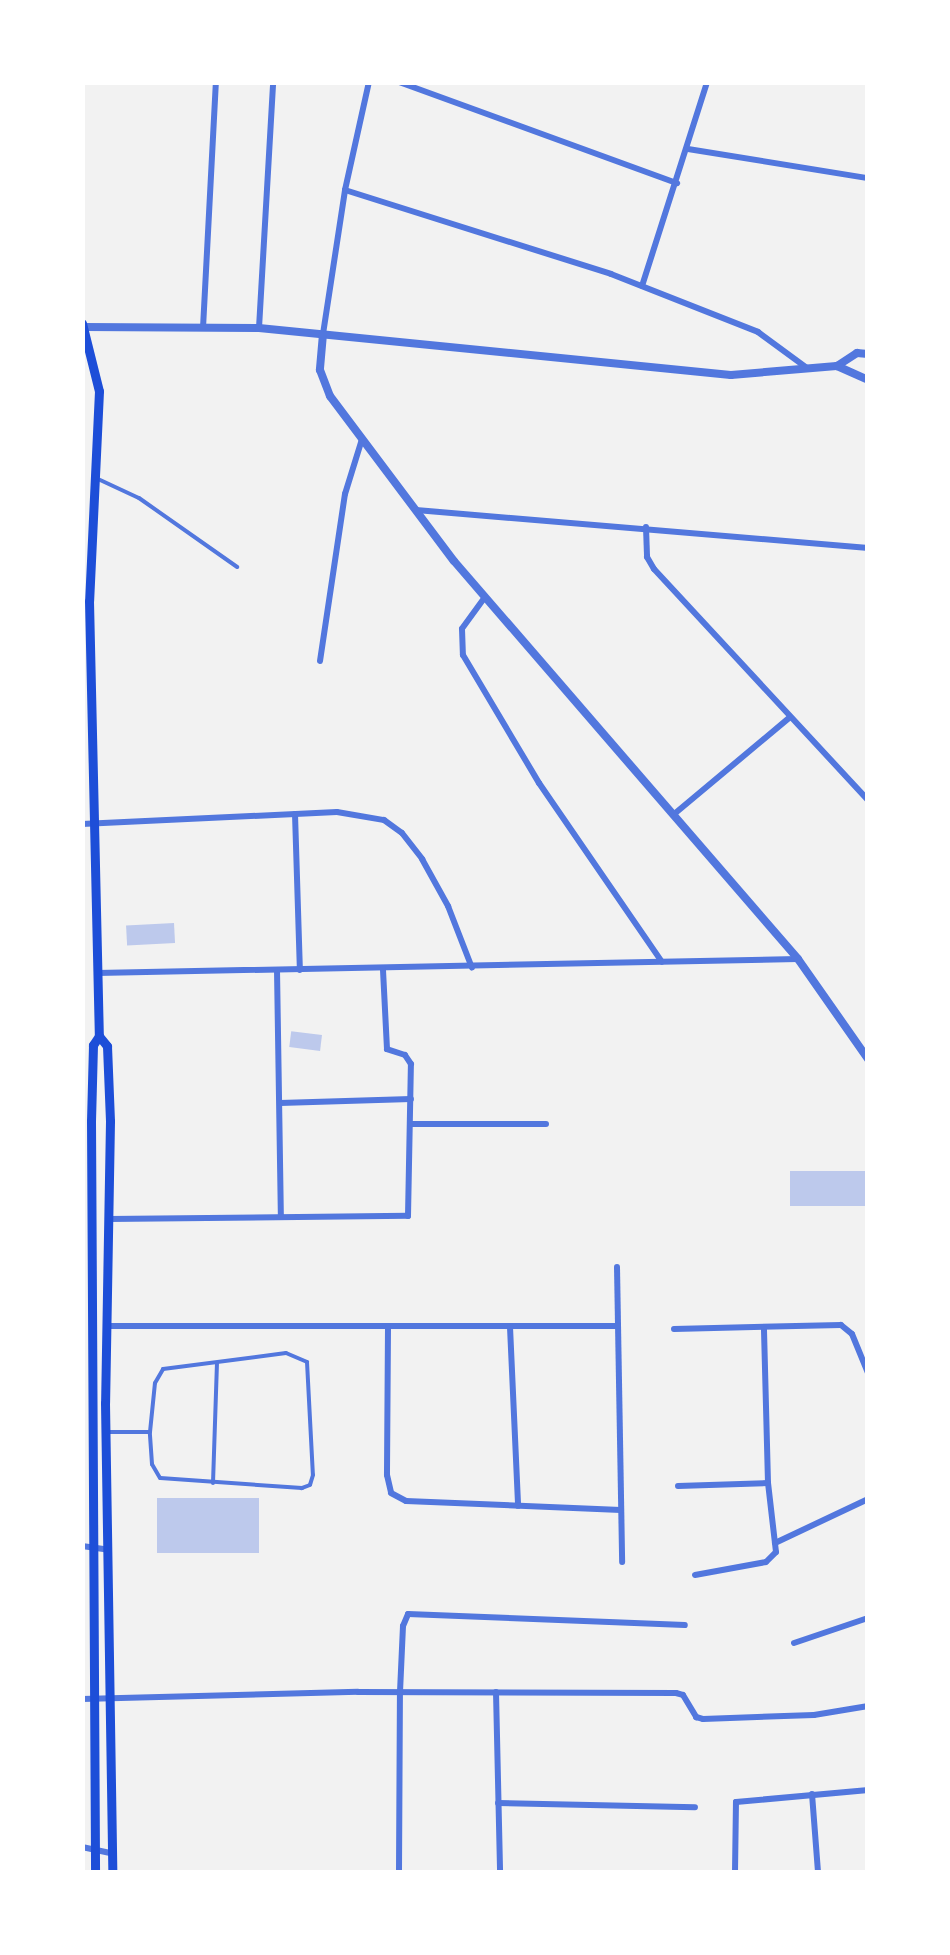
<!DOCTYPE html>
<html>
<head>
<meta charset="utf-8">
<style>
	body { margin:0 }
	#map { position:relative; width:950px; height:1955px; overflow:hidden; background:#f2f2f2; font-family:Ubuntu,sans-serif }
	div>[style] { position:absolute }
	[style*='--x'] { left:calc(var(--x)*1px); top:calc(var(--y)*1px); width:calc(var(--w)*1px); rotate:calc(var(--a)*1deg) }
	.building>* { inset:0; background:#bdc9ec; transform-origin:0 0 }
	.service>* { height:4px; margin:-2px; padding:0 2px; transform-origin:2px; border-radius:2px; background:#5277de }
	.minor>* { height:6px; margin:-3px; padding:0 3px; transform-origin:3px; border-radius:3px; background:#5277de }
	.tertiary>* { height:8px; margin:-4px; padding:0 4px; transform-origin:4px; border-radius:4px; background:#5277de }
	.secondary>* { height:9px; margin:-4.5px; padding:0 4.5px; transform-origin:4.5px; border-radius:4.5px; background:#1d4ed8 }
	span { translate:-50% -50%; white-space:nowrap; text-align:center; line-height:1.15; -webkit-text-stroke:10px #fff; paint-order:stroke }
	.frame { position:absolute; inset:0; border:85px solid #fff; pointer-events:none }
</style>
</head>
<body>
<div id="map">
	<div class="building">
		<i style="left:174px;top:923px;width:20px;height:48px;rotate:87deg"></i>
		<i style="left:322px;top:1035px;width:16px;height:31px;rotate:97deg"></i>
		<i style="left:868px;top:1171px;width:35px;height:78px;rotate:90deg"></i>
		<i style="left:259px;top:1498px;width:55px;height:102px;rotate:90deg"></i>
	</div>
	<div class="service">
		<i style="--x:98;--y:479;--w:45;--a:24.9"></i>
		<i style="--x:139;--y:498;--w:120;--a:35.1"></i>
		<i style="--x:106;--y:1432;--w:44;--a:0"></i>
		<i style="--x:150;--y:1432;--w:49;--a:-84.2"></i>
		<i style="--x:155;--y:1383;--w:16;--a:-60"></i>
		<i style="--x:163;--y:1369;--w:124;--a:-7.4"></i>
		<i style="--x:286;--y:1353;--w:23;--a:23"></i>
		<i style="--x:307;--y:1362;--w:113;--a:87"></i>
		<i style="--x:313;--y:1475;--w:10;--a:107"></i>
		<i style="--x:310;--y:1485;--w:9;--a:159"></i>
		<i style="--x:302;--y:1488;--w:142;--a:-176"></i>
		<i style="--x:160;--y:1478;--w:16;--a:-120"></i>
		<i style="--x:152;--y:1464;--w:32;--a:-94"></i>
		<i style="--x:213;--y:1483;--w:120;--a:-88.1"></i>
	</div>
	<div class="minor">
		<i style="--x:399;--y:82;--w:296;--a:20"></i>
		<i style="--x:688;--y:149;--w:182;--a:9.2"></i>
		<i style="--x:345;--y:190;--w:279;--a:17.5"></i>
		<i style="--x:611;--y:274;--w:158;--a:21.5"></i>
		<i style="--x:758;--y:332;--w:61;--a:36.3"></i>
		<i style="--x:642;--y:286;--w:214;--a:-72.3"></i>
		<i style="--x:203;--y:328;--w:246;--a:-87"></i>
		<i style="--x:259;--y:328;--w:246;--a:-86.7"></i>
		<i style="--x:323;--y:334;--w:146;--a:-81.3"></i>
		<i style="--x:345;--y:190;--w:111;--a:-77.5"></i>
		<i style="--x:416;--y:510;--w:454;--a:4.8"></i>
		<i style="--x:646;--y:527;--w:30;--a:88"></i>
		<i style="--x:647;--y:557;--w:14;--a:60"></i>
		<i style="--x:654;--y:569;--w:315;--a:47.2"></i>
		<i style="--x:485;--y:597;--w:39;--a:126"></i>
		<i style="--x:462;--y:629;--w:26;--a:88"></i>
		<i style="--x:463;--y:655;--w:149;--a:59.3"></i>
		<i style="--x:539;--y:783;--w:217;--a:55.5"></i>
		<i style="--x:320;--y:661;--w:169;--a:-81.5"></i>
		<i style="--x:345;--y:494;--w:58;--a:-72.8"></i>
		<i style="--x:295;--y:814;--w:156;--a:88.2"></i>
		<i style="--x:673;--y:815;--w:151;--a:-39.9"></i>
		<i style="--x:82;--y:824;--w:255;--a:-2.7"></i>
		<i style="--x:337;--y:812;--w:48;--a:9.7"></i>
		<i style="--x:384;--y:820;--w:22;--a:36"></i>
		<i style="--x:402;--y:833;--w:33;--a:52"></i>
		<i style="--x:422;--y:859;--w:54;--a:61"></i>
		<i style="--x:448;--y:906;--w:66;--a:68.8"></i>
		<i style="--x:277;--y:970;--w:247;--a:89.1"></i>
		<i style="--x:97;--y:973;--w:701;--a:-1.14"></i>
		<i style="--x:280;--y:1103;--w:131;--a:-1.7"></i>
		<i style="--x:411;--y:1124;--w:135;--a:0"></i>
		<i style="--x:109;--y:1219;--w:299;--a:-0.6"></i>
		<i style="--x:408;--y:1216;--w:152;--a:-88.9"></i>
		<i style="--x:411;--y:1064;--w:11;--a:-124"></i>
		<i style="--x:405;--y:1055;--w:19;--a:-162"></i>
		<i style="--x:387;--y:1049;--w:80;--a:-92.9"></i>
		<i style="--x:617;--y:1267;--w:295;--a:89"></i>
		<i style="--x:106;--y:1326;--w:512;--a:0"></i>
		<i style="--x:510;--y:1327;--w:179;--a:87.4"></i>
		<i style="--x:388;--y:1328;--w:147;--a:90.4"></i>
		<i style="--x:387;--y:1475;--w:18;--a:77"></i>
		<i style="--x:391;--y:1493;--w:17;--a:28"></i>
		<i style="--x:406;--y:1501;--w:215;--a:2.4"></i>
		<i style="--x:674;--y:1329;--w:167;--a:-1.4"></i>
		<i style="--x:841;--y:1325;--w:14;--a:39"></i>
		<i style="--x:852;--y:1334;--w:42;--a:67.7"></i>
		<i style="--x:678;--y:1486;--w:90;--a:-1.9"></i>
		<i style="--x:775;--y:1543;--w:103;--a:-25.3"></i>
		<i style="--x:82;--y:1546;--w:27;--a:8"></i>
		<i style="--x:695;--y:1575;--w:72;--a:-10.4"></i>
		<i style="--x:766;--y:1562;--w:14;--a:-45"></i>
		<i style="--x:776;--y:1552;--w:69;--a:-96.6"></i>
		<i style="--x:768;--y:1483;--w:154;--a:-91.5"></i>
		<i style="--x:794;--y:1643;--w:78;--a:-18.7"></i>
		<i style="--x:496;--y:1692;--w:180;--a:88.7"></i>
		<i style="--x:82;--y:1699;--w:276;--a:-1.5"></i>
		<i style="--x:358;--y:1692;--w:318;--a:0.2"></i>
		<i style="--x:676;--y:1693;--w:7;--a:16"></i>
		<i style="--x:683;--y:1695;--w:26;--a:59"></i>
		<i style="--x:696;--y:1717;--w:7;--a:16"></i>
		<i style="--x:703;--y:1719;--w:111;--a:-2.1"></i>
		<i style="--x:814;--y:1715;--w:55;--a:-9.5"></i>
		<i style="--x:812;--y:1794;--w:78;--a:85.6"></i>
		<i style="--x:498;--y:1803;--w:197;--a:1.2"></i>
		<i style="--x:82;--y:1847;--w:30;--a:12"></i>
		<i style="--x:399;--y:1872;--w:180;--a:-89.7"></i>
		<i style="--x:400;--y:1692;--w:66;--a:-87.4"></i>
		<i style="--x:403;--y:1626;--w:13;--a:-67"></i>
		<i style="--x:408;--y:1614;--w:277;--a:2.3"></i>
		<i style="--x:735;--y:1872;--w:70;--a:-89.2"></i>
		<i style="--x:736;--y:1802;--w:133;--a:-5.2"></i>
	</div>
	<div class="tertiary">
		<i style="--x:84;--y:327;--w:175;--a:0.3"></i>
		<i style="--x:259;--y:328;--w:474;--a:5.7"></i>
		<i style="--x:731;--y:375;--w:106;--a:-4.9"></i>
		<i style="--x:837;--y:366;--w:24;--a:-33"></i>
		<i style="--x:857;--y:353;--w:11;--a:5"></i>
		<i style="--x:323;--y:334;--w:36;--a:95"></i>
		<i style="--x:320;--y:370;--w:28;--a:69"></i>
		<i style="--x:330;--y:396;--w:206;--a:53.1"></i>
		<i style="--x:454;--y:561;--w:526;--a:49.16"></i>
		<i style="--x:798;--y:959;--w:122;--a:55"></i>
		<i style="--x:837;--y:366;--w:34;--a:24"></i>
	</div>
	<div class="secondary">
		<i style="--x:82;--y:323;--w:70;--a:76"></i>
		<i style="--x:99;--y:391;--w:210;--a:92.7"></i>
		<i style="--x:89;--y:601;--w:435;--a:88.7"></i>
		<i style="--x:99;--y:1036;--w:11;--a:124"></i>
		<i style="--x:93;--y:1045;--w:76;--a:91.5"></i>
		<i style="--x:91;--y:1121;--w:751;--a:89.69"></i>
		<i style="--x:99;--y:1036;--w:13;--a:51"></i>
		<i style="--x:107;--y:1046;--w:75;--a:87.7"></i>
		<i style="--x:110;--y:1121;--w:282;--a:91"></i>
		<i style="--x:105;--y:1403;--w:469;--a:89.1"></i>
	</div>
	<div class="frame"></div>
</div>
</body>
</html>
